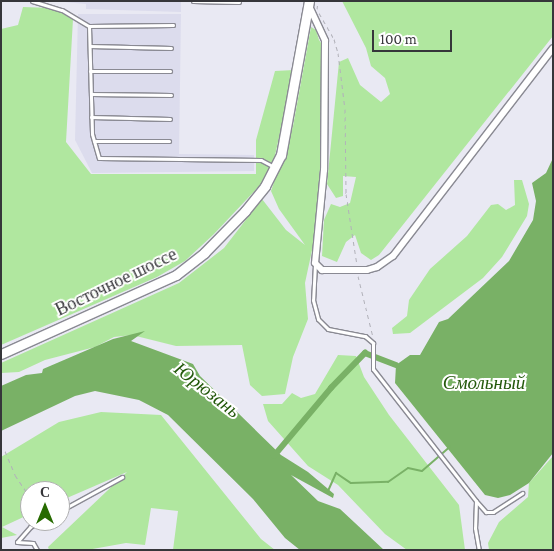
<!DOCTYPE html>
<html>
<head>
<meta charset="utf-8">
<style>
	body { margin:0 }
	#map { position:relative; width:554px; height:551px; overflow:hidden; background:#e9e9f3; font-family:"Crimson Pro",serif }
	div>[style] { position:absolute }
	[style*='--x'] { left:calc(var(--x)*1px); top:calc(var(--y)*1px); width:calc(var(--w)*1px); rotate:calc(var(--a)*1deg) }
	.built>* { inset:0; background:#dcdced }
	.green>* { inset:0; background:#b0e79f }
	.water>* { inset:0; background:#79b166 }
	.stream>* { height:2px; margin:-1px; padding:0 1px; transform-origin:1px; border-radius:1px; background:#79b166 }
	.canal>* { height:5.5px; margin:-2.75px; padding:0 2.75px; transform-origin:2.75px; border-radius:2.75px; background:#79b166 }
	.path>* { height:1px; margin-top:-0.5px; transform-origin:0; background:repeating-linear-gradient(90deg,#b1b1b9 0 4px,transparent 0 8px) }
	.roads { filter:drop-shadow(1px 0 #8a8a93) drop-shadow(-1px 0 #8a8a93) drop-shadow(0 1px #8a8a93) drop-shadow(0 -1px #8a8a93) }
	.service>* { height:3px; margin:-1.5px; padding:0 1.5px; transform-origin:1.5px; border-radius:1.5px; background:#fff }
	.minor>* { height:6px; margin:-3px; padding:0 3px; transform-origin:3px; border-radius:3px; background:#fff }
	.secondary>* { height:9px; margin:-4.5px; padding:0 4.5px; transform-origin:4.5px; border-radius:4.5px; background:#fff }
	span { translate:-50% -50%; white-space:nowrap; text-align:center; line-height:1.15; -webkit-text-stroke:4px #fff; paint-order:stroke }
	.street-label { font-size:18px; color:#36363a }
	.water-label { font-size:19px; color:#24590c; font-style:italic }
	.frame { position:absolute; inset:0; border:2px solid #36363a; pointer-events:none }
	.north { position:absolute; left:20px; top:481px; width:50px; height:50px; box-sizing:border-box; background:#fff; border:1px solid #afafb0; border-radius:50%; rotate:0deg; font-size:14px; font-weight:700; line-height:20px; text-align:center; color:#36363a }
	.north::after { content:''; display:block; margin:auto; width:18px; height:22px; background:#276b01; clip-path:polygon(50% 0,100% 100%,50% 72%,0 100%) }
	.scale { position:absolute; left:372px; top:30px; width:80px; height:22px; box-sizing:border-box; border:2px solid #36363a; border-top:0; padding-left:6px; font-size:15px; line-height:18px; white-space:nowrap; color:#36363a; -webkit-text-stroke:4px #fff; paint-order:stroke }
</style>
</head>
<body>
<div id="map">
	<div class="built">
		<i style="clip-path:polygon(54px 1px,181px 1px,181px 12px,86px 9px,86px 4px)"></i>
		<i style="clip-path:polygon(78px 14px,181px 14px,179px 154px,254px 155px,254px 171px,92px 173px,75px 140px)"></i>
	</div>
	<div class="green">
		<i style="clip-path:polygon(342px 1px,553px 1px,553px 36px,379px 255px,371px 260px,361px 253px,355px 235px,346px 242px,337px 262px,322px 256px,324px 220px,331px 204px,340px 207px,350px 203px,356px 177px,343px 176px,343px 196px,336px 198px,327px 184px,339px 62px,348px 58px,360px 85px,381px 102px,390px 94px,385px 78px,371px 66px,366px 48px)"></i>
		<i style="clip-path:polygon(23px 7px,52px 8px,73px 19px,66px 142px,91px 174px,256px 174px,256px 140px,275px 71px,294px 70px,274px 160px,262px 183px,214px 234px,185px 261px,157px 277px,1px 345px,1px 29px,18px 25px)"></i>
		<i style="clip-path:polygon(311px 27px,316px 30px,319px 40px,329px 54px,328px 74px,314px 241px,305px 283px,308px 319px,293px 357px,285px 394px,262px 396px,250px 385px,242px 345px,176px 346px,132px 335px,114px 337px,95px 347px,45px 360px,19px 372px,1px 373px,1px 363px,179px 283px,224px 248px,262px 199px,286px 230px,305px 245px,279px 209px,271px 191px,293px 126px)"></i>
		<i style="clip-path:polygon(514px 180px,522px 180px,529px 204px,527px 216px,502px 257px,483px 278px,410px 333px,393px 334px,392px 328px,407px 316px,409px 300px,430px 269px,467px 236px,491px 205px,498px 204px,506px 210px,515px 205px)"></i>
		<i style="clip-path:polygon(338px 355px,356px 356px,364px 377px,389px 415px,459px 505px,465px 550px,407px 550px,385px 534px,338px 485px,308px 466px,268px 421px,263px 404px,282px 404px,292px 393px,301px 398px,315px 394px)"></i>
		<i style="clip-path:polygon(101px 412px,161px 415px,261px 539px,275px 550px,173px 550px,178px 511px,151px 508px,145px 545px,126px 543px,87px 550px,49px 550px,48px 547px,127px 472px,60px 501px,60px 491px,30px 491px,30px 514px,2px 527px,17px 535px,1px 538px,1px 457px,59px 422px)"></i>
		<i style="clip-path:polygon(553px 456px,553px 550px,489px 550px,488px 543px,499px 522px,528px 497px,529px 483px)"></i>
	</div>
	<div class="water">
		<i style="clip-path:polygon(553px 158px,553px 453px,529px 483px,510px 495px,498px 498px,485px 495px,395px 383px,396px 365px,410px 355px,420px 355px,439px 322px,448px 319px,509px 261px,533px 220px,536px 201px,532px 183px,546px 173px)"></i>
		<i style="clip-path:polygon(145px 331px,131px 341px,193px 364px,200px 376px,281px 455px,308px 472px,334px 494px,333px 498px,291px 475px,318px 501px,340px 509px,384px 550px,300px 550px,285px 538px,253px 499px,168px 415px,139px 400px,95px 391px,75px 396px,1px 431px,1px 386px,26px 375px,42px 373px,43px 369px,113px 339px)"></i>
	</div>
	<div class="stream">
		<i style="--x:328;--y:491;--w:20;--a:-66"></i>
		<i style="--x:336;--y:473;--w:18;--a:34"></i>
		<i style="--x:351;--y:483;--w:37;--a:-2"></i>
		<i style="--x:388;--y:482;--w:24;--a:-35"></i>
		<i style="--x:408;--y:468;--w:14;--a:12"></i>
		<i style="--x:422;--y:471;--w:37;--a:-41"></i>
	</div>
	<div class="canal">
		<i style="--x:274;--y:456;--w:89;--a:-50"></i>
		<i style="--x:331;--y:388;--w:49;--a:-45.8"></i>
		<i style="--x:365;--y:353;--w:33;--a:21"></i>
	</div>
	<div class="path">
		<i style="--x:317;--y:9;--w:8;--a:-83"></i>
		<i style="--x:319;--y:13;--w:30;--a:60"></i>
		<i style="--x:334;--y:39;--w:15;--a:74"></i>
		<i style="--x:338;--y:53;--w:56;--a:82.9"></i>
		<i style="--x:345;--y:109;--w:85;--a:89.3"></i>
		<i style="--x:346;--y:194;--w:72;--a:81.2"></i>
		<i style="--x:358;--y:276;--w:63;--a:76.2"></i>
		<i style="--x:5;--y:451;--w:26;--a:67"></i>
		<i style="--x:15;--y:475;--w:27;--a:56"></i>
		<i style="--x:28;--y:522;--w:6;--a:-72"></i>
	</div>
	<div class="roads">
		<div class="service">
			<i style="--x:32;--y:1;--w:31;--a:17"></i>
			<i style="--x:62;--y:10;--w:31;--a:31"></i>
			<i style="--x:89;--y:26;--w:84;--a:-0.7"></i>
			<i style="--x:193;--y:1;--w:46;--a:1.2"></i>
			<i style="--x:89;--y:26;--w:108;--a:88.4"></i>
			<i style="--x:92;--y:134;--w:25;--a:74"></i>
			<i style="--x:99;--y:158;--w:162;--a:0.7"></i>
			<i style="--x:261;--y:160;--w:15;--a:28"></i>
			<i style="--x:90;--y:46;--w:81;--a:1.4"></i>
			<i style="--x:90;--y:71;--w:80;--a:0"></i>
			<i style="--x:91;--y:94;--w:80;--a:0.7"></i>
			<i style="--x:91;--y:117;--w:79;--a:1.5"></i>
			<i style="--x:94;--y:141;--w:75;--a:0"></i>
			<i style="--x:315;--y:264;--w:36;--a:93"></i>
			<i style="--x:313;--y:300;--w:20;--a:75"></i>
			<i style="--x:318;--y:319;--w:14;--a:45"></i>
			<i style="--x:328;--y:329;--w:38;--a:11"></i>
			<i style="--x:365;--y:336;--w:11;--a:41"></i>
			<i style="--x:373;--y:343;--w:26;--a:90"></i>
			<i style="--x:373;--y:369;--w:167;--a:52"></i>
			<i style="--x:476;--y:501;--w:27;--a:92"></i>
			<i style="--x:475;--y:528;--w:22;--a:80"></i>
			<i style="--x:476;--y:501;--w:15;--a:48"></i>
			<i style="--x:486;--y:512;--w:7;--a:0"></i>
			<i style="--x:493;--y:512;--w:35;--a:-33"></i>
			<i style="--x:60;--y:511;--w:71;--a:-28.7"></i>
			<i style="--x:37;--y:550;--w:8;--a:-120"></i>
			<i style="--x:33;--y:543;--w:16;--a:-176"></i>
			<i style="--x:17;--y:542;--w:20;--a:-49"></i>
			<i style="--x:30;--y:527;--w:13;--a:-29"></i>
		</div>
		<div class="minor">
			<i style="--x:309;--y:6;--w:38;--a:65"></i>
			<i style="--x:325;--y:41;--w:129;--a:90.4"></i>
			<i style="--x:324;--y:170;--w:93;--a:95.5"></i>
			<i style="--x:315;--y:263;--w:10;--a:45"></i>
			<i style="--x:322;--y:270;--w:45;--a:0"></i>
			<i style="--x:367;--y:270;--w:10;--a:-17"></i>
			<i style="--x:377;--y:267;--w:19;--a:-35"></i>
			<i style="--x:393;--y:256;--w:262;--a:-52.4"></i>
		</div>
		<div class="secondary">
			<i style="--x:1;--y:354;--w:192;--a:-24.3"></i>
			<i style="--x:176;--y:275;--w:36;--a:-38"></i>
			<i style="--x:204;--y:253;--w:59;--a:-45.7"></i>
			<i style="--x:245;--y:211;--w:32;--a:-51"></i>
			<i style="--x:265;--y:186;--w:35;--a:-63"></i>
			<i style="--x:281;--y:155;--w:157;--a:-79.7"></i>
		</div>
	</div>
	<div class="street-label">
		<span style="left:116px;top:282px;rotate:-26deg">Восточное шоссе</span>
	</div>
	<div class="water-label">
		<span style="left:484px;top:383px">Смольный</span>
		<span style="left:207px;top:390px;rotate:38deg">Юрюзань</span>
	</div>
	<div class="frame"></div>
	<div class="north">С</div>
	<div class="scale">100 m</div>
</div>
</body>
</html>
